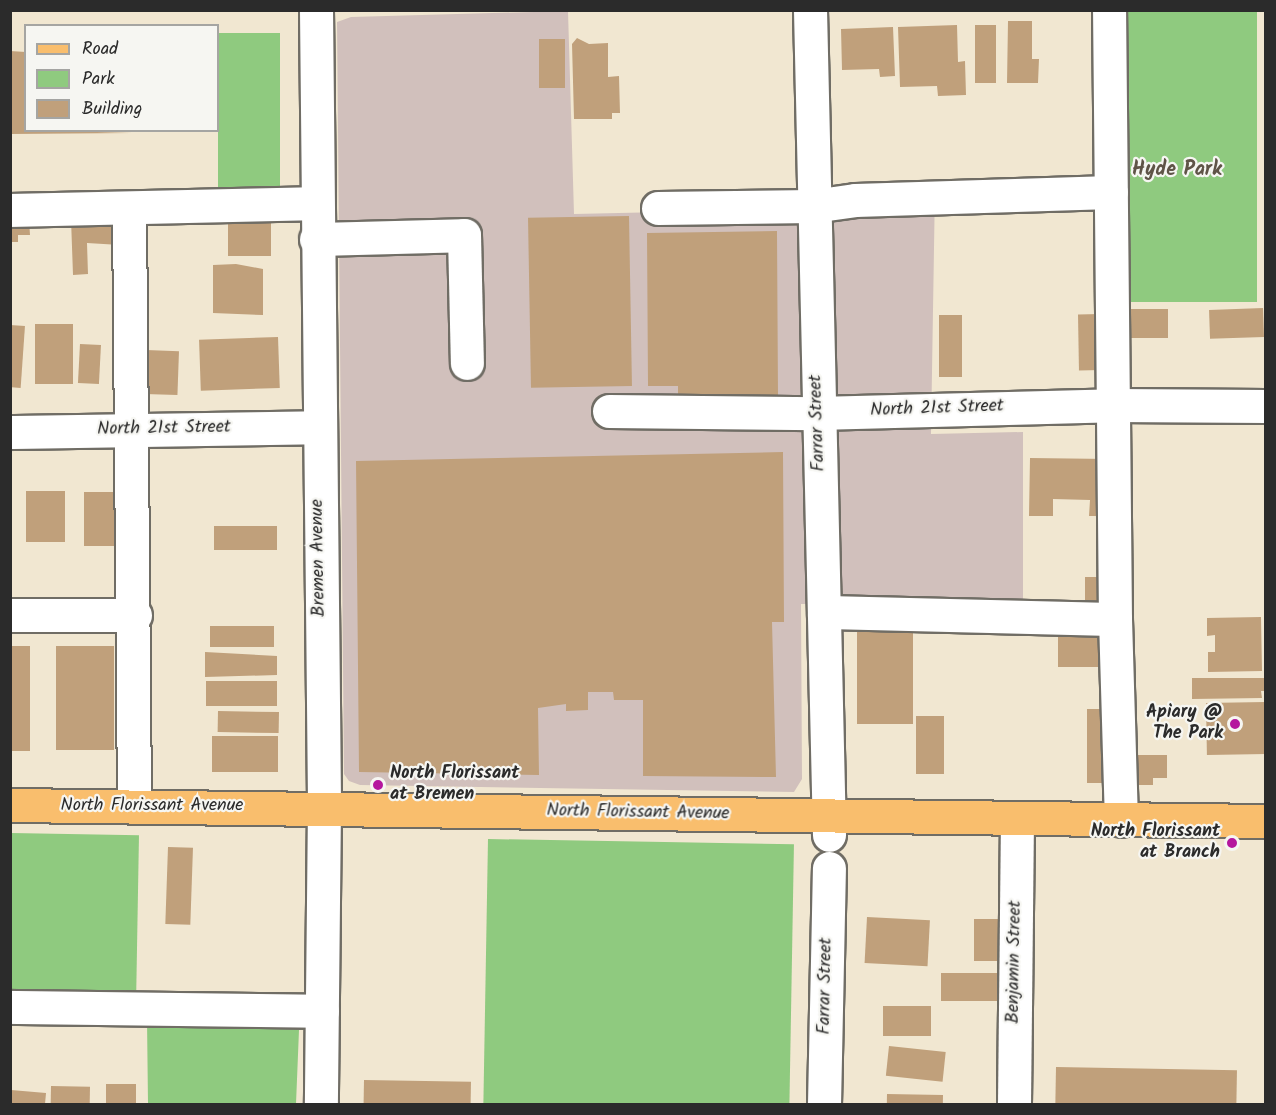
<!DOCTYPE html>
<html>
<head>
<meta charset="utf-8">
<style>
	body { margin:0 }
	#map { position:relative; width:1276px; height:1115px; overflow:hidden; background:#f1e7d1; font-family:Kalam,sans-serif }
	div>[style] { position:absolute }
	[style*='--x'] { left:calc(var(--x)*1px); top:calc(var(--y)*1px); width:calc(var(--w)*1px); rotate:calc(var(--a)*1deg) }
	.industrial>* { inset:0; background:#d1c0bc }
	.green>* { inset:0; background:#8fca7f; transform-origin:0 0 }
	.building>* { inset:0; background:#c0a07b; transform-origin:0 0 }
	.roads { filter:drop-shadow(2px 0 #706d65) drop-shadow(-2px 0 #706d65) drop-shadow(0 2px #706d65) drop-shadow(0 -2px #706d65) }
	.minor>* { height:33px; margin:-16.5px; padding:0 16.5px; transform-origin:16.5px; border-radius:16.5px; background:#fff }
	.major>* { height:33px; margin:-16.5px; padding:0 16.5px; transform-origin:16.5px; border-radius:16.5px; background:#f9be6d }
	.dots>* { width:16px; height:16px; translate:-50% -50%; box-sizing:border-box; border:3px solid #f6f6f2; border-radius:50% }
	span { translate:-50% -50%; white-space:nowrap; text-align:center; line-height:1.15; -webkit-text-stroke:4.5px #f6f6f2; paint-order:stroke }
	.street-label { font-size:18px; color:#2b2b2b }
	.poi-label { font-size:18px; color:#2b2b2b; font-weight:700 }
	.right { translate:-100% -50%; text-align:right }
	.left { translate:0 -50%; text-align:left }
	.neighbourhood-label { font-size:20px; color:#5f5447; font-weight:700 }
	.frame { position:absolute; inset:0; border:12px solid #2b2b2b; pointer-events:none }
	.legend { position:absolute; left:24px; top:24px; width:195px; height:108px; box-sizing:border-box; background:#f6f6f2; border:2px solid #a5a5a2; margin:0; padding:8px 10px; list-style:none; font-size:18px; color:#2b2b2b }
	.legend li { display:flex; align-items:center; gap:12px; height:30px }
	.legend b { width:30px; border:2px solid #a5a5a2 }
</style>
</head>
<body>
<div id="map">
	<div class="industrial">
		<i style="clip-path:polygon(568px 11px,574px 214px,794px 209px,935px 187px,931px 434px,1023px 432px,1023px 604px,801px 604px,802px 779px,794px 792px,360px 785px,349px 781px,344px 774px,337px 22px,351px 17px)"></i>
	</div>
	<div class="green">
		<i style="left:1117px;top:11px;width:140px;height:291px"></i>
		<i style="left:218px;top:33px;width:62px;height:161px"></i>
		<i style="left:11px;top:833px;width:128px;height:165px;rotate:1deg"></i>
		<i style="left:488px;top:839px;width:306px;height:265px;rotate:1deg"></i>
		<i style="clip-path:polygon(147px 1020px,302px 1021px,306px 1030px,299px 1030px,296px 1104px,148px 1104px)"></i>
	</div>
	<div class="building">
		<i style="clip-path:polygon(1008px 21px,1032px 21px,1032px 59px,1039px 59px,1038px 83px,1007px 83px)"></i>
		<i style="clip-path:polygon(957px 25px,958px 62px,965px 61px,966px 95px,938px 96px,937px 86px,900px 87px,898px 27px)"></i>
		<i style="left:975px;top:25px;width:21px;height:58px"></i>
		<i style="clip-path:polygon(893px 27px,895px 76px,880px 77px,879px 69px,842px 70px,841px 29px)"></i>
		<i style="clip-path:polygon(577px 38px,589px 44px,608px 43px,608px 77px,619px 76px,620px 113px,612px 113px,612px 119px,574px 119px,572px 44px)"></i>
		<i style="left:565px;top:39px;width:49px;height:26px;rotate:90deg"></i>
		<i style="clip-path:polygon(10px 51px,26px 52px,26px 130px,132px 133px,10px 134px)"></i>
		<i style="left:629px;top:216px;width:170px;height:101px;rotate:89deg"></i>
		<i style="clip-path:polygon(29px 219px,30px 235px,18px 235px,18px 242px,10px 242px,10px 220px)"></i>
		<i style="clip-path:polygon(71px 219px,120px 220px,120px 245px,87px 243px,88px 274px,73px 275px)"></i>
		<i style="left:228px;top:219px;width:43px;height:37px"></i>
		<i style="clip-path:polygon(777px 231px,778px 395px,678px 396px,678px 386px,648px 386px,647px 233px)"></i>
		<i style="clip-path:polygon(236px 264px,263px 269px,263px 315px,213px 313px,213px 265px)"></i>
		<i style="left:1263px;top:308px;width:29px;height:54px;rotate:88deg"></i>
		<i style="left:1168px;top:309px;width:29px;height:44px;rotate:90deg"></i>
		<i style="left:1100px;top:314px;width:56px;height:22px;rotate:89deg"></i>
		<i style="left:939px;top:315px;width:23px;height:62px"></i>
		<i style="left:35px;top:324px;width:38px;height:60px"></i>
		<i style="left:10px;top:325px;width:15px;height:62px;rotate:4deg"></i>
		<i style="left:278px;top:337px;width:51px;height:79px;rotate:88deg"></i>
		<i style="left:80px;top:344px;width:21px;height:39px;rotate:3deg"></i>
		<i style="left:146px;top:350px;width:33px;height:44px;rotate:2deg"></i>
		<i style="clip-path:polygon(783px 452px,784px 622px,772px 622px,776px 777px,643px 776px,643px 700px,614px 700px,613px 692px,588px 692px,588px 710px,566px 711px,566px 704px,538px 708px,539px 775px,359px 772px,356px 461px)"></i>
		<i style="clip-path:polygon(1030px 458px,1109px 459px,1109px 516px,1089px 516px,1090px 500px,1053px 499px,1053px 516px,1029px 516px)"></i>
		<i style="left:26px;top:491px;width:39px;height:51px"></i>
		<i style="left:121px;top:492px;width:54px;height:37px;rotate:90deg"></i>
		<i style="left:277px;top:526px;width:24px;height:63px;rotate:90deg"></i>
		<i style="left:1085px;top:577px;width:28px;height:26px"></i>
		<i style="clip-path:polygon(1261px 617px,1262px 671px,1208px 672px,1208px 652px,1215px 652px,1215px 635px,1207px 636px,1207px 618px)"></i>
		<i style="left:210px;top:626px;width:64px;height:21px"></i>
		<i style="left:1058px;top:628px;width:54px;height:39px"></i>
		<i style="left:913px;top:632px;width:92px;height:56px;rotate:90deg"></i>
		<i style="left:10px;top:646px;width:20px;height:105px"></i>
		<i style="left:56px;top:646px;width:58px;height:104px"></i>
		<i style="clip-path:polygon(205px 652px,277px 656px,277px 675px,205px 677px)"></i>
		<i style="clip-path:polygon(1192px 678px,1266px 678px,1266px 691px,1261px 691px,1262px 698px,1192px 699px)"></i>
		<i style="left:206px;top:681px;width:71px;height:25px"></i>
		<i style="left:1265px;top:702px;width:52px;height:59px;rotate:89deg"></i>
		<i style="left:1087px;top:709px;width:25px;height:74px"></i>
		<i style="left:218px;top:711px;width:61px;height:21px;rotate:1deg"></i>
		<i style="left:916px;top:716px;width:28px;height:58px"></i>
		<i style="left:212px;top:736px;width:66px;height:36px"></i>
		<i style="clip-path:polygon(1136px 755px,1167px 755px,1167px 778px,1153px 778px,1153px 785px,1135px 785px)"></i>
		<i style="left:168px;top:847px;width:25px;height:77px;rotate:2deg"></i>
		<i style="left:867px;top:917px;width:63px;height:46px;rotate:3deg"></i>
		<i style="left:974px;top:919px;width:26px;height:42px"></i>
		<i style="left:1005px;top:973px;width:28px;height:64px;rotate:90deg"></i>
		<i style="left:883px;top:1006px;width:48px;height:30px"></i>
		<i style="left:889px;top:1046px;width:57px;height:30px;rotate:6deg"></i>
		<i style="left:1056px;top:1067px;width:181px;height:37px;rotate:1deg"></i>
		<i style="left:364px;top:1080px;width:107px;height:24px;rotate:1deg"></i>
		<i style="left:106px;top:1084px;width:30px;height:20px"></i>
		<i style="left:51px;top:1086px;width:39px;height:18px;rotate:1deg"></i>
		<i style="clip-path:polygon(11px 1090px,46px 1093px,45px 1104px,10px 1104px)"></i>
		<i style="left:887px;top:1094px;width:56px;height:10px;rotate:1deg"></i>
	</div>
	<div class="roads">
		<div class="minor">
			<i style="--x:316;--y:10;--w:796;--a:89.42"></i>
			<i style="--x:324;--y:806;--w:298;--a:90.6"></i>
			<i style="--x:810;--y:10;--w:825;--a:88.68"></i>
			<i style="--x:129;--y:208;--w:598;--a:89.52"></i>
			<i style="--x:658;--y:208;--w:155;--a:-0.7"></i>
			<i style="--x:813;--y:206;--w:42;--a:-8.1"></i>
			<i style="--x:855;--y:200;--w:256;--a:-1.8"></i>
			<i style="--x:10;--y:210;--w:306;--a:-1.3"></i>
			<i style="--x:316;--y:239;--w:148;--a:-1.5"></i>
			<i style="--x:464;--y:235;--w:128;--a:88.7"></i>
			<i style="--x:609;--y:411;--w:208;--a:0.6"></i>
			<i style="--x:817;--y:413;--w:297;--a:-1.5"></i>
			<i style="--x:1114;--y:405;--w:152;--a:0.4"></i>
			<i style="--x:10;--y:432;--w:307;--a:-0.9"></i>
			<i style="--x:824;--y:612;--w:291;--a:1.4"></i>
			<i style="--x:1115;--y:619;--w:609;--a:-90.56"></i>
			<i style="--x:10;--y:615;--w:125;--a:0"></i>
			<i style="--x:1115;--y:619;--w:201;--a:88.3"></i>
			<i style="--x:10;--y:1007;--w:312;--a:0.7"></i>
			<i style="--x:824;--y:1104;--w:236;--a:-88.8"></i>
			<i style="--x:1014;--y:1104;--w:284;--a:-89.4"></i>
		</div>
		<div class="major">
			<i style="--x:10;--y:805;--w:1256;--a:0.73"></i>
		</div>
	</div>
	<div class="dots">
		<i style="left:1235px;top:724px;background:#b5179e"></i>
		<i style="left:378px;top:785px;background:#b5179e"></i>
		<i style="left:1232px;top:843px;background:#b5179e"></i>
	</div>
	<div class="street-label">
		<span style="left:937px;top:409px;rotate:-2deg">North 21st Street</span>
		<span style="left:818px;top:423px;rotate:-92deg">Farrar Street</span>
		<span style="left:164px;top:429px;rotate:-1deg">North 21st Street</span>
		<span style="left:319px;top:558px;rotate:-91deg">Bremen Avenue</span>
		<span style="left:152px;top:806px">North Florissant Avenue</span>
		<span style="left:638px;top:813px;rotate:1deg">North Florissant Avenue</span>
		<span style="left:1015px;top:962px;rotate:-89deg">Benjamin Street</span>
		<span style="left:826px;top:986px;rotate:-89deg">Farrar Street</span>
	</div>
	<div class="poi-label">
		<span class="right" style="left:1223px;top:724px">Apiary @<br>The Park</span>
		<span class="left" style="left:390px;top:785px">North Florissant<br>at Bremen</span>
		<span class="right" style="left:1220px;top:843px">North Florissant<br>at Branch</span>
	</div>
	<div class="neighbourhood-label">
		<span style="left:1177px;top:170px">Hyde Park</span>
	</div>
	<div class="frame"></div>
	<ul class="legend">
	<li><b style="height:8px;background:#f9be6d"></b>Road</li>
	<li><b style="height:16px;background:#8fca7f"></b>Park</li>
	<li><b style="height:16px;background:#c0a07b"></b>Building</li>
	</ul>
</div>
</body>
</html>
